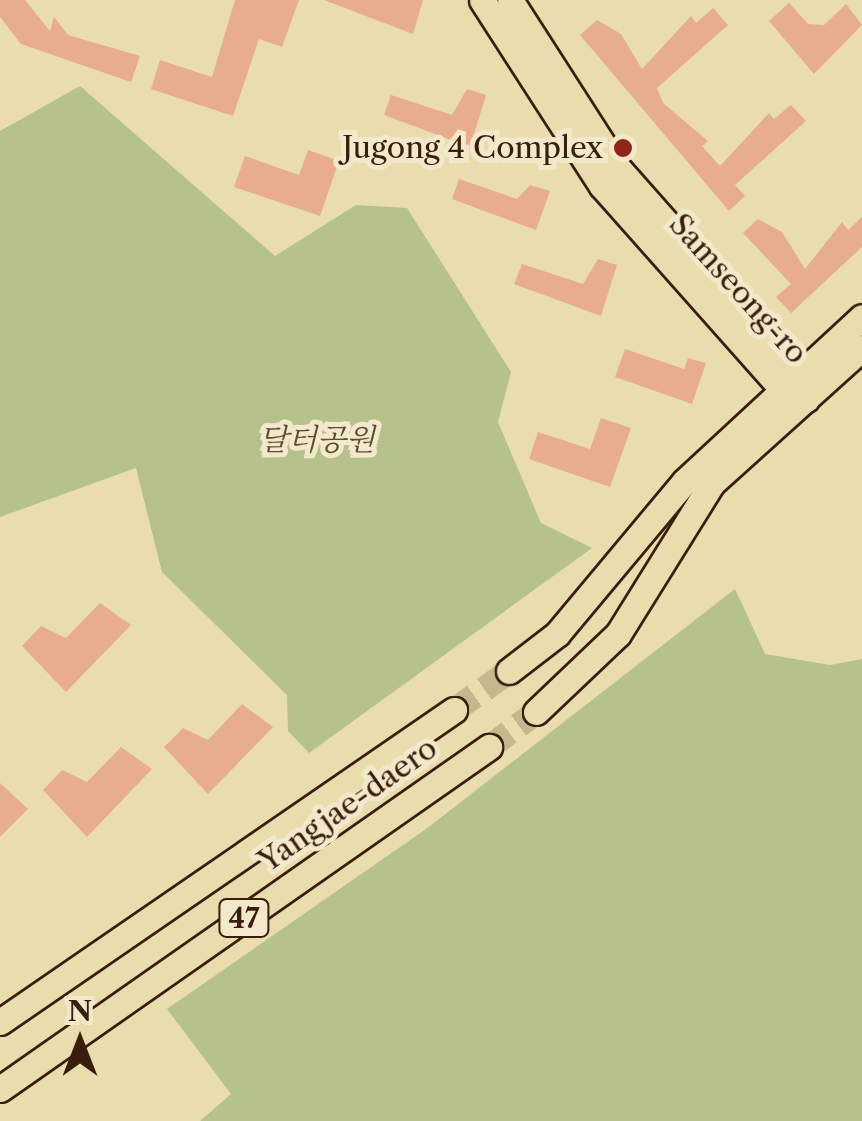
<!DOCTYPE html>
<html>
<head>
<meta charset="utf-8">
<style>
	body { margin:0 }
	#map { position:relative; width:862px; height:1121px; overflow:hidden; background:#eaddad; font-family:"Libre Caslon Text","Noto Serif KR",serif }
	div>[style] { position:absolute }
	[style*='--x'] { left:calc(var(--x)*1px); top:calc(var(--y)*1px); width:calc(var(--w)*1px); rotate:calc(var(--a)*1deg) }
	.green>* { inset:0; background:#b5c28b }
	.building>* { inset:0; background:#e7ad8c }
	.major-tunnel>* { height:25px; margin-top:-12.5px; transform-origin:0; background:repeating-linear-gradient(90deg,#c7b78d 0 25px,transparent 0 37px) }
	.roads { filter:drop-shadow(2px 0 #391e0e) drop-shadow(-2px 0 #391e0e) drop-shadow(0 2px #391e0e) drop-shadow(0 -2px #391e0e) }
	.major>* { height:25px; margin:-12.5px; padding:0 12.5px; transform-origin:12.5px; border-radius:12.5px; background:#eaddad }
	.dots>* { width:28px; height:28px; translate:-50% -50%; box-sizing:border-box; border:5px solid #f1e9ca; border-radius:50% }
	span { translate:-50% -50%; white-space:nowrap; text-align:center; line-height:1.15; -webkit-text-stroke:10px #f1e9ca; paint-order:stroke }
	.shield-label span { padding:2px 8px; background:#f1e9ca; border:2px solid; border-radius:8px; -webkit-text-stroke-width:0 }
	.shield-label { font-size:28px; color:#391e0e; font-weight:700 }
	.poi-label { font-size:30px; color:#391e0e }
	.right { translate:-100% -50%; text-align:right }
	.street-label { font-size:30px; color:#391e0e }
	.park-label { font-size:30px; color:#5e4f34; font-style:italic }
	.north { position:absolute; left:30px; top:991px; width:100px; height:100px; -webkit-text-stroke:8px #f1e9ca; paint-order:stroke; rotate:0deg; font-size:28px; font-weight:700; line-height:40px; text-align:center; color:#391e0e }
	.north::after { content:''; display:block; margin:auto; width:35px; height:45px; background:#391e0e; clip-path:polygon(50% 0,100% 100%,50% 72%,0 100%) }
</style>
</head>
<body>
<div id="map">
	<div class="green">
		<i style="clip-path:polygon(80px 86px,275px 256px,356px 205px,407px 208px,511px 372px,498px 422px,541px 523px,592px 548px,309px 753px,288px 731px,287px 695px,162px 572px,136px 468px,0 517px,0 131px)"></i>
		<i style="clip-path:polygon(735px 589px,765px 654px,830px 665px,862px 659px,862px 1121px,200px 1121px,231px 1094px,167px 1009px,426px 829px)"></i>
	</div>
	<div class="building">
		<i style="clip-path:polygon(0 0,25px 0,50px 31px,54px 17px,68px 35px,140px 56px,131px 82px,21px 44px,0 17px)"></i>
		<i style="clip-path:polygon(235px 0,299px 0,282px 47px,259px 39px,233px 116px,151px 89px,160px 60px,212px 77px)"></i>
		<i style="clip-path:polygon(324px 0,423px 0,413px 34px)"></i>
		<i style="clip-path:polygon(789px 3px,808px 24px,824px 25px,846px 4px,862px 25px,814px 74px,769px 21px)"></i>
		<i style="clip-path:polygon(713px 8px,728px 25px,657px 88px,663px 103px,708px 141px,702px 146px,720px 166px,769px 113px,774px 119px,791px 105px,806px 121px,735px 185px,745px 196px,729px 211px,580px 35px,597px 20px,621px 34px,642px 69px,691px 16px,696px 23px)"></i>
		<i style="clip-path:polygon(467px 89px,486px 95px,470px 147px,384px 115px,391px 95px,452px 115px)"></i>
		<i style="clip-path:polygon(308px 150px,339px 161px,320px 216px,234px 187px,245px 156px,299px 175px)"></i>
		<i style="clip-path:polygon(459px 179px,517px 199px,530px 185px,550px 191px,536px 230px,452px 199px)"></i>
		<i style="clip-path:polygon(862px 217px,862px 247px,791px 313px,776px 297px,791px 284px,743px 233px,758px 219px,782px 232px,805px 269px,842px 222px,848px 230px)"></i>
		<i style="clip-path:polygon(598px 259px,617px 265px,601px 316px,514px 284px,522px 264px,583px 284px)"></i>
		<i style="clip-path:polygon(625px 349px,684px 369px,688px 358px,706px 363px,692px 404px,615px 377px)"></i>
		<i style="clip-path:polygon(601px 418px,631px 428px,610px 487px,529px 459px,538px 432px,590px 449px)"></i>
		<i style="clip-path:polygon(100px 603px,131px 625px,66px 692px,22px 646px,41px 626px,66px 638px)"></i>
		<i style="clip-path:polygon(242px 704px,273px 727px,208px 794px,164px 747px,183px 728px,208px 740px)"></i>
		<i style="clip-path:polygon(121px 747px,152px 769px,87px 837px,43px 790px,62px 770px,87px 782px)"></i>
		<i style="clip-path:polygon(0 783px,28px 809px,0 837px)"></i>
	</div>
	<div class="major-tunnel">
		<i style="--x:454;--y:710;--w:67;--a:-35.3"></i>
		<i style="--x:489;--y:747;--w:59;--a:-36.7"></i>
	</div>
	<div class="roads">
		<div class="major">
			<i style="--x:482;--y:0;--w:221;--a:57.2"></i>
			<i style="--x:602;--y:186;--w:273;--a:48.4"></i>
			<i style="--x:783;--y:390;--w:25;--a:21"></i>
			<i style="--x:510;--y:0;--w:200;--a:57.3"></i>
			<i style="--x:618;--y:168;--w:275;--a:48.5"></i>
			<i style="--x:800;--y:374;--w:16;--a:75"></i>
			<i style="--x:509;--y:671;--w:61;--a:-37.6"></i>
			<i style="--x:557;--y:634;--w:199;--a:-50.1"></i>
			<i style="--x:685;--y:481;--w:241;--a:-42.8"></i>
			<i style="--x:536;--y:712;--w:113;--a:-43.6"></i>
			<i style="--x:618;--y:634;--w:178;--a:-58.1"></i>
			<i style="--x:712;--y:483;--w:202;--a:-42"></i>
			<i style="--x:0;--y:1022;--w:551;--a:-34.5"></i>
			<i style="--x:0;--y:1089;--w:597;--a:-34.97"></i>
		</div>
	</div>
	<div class="dots">
		<i style="left:623px;top:148px;background:#8f2418"></i>
	</div>
	<div class="shield-label">
		<span style="left:244px;top:918px">47</span>
	</div>
	<div class="poi-label">
		<span class="right" style="left:603px;top:148px">Jugong 4 Complex</span>
	</div>
	<div class="street-label">
		<span style="left:738px;top:289px;rotate:48deg">Samseong-ro</span>
		<span style="left:348px;top:805px;rotate:-35deg">Yangjae-daero</span>
	</div>
	<div class="park-label">
		<span style="left:317px;top:440px">달터공원</span>
	</div>
	<div class="north">N</div>
</div>
</body>
</html>
